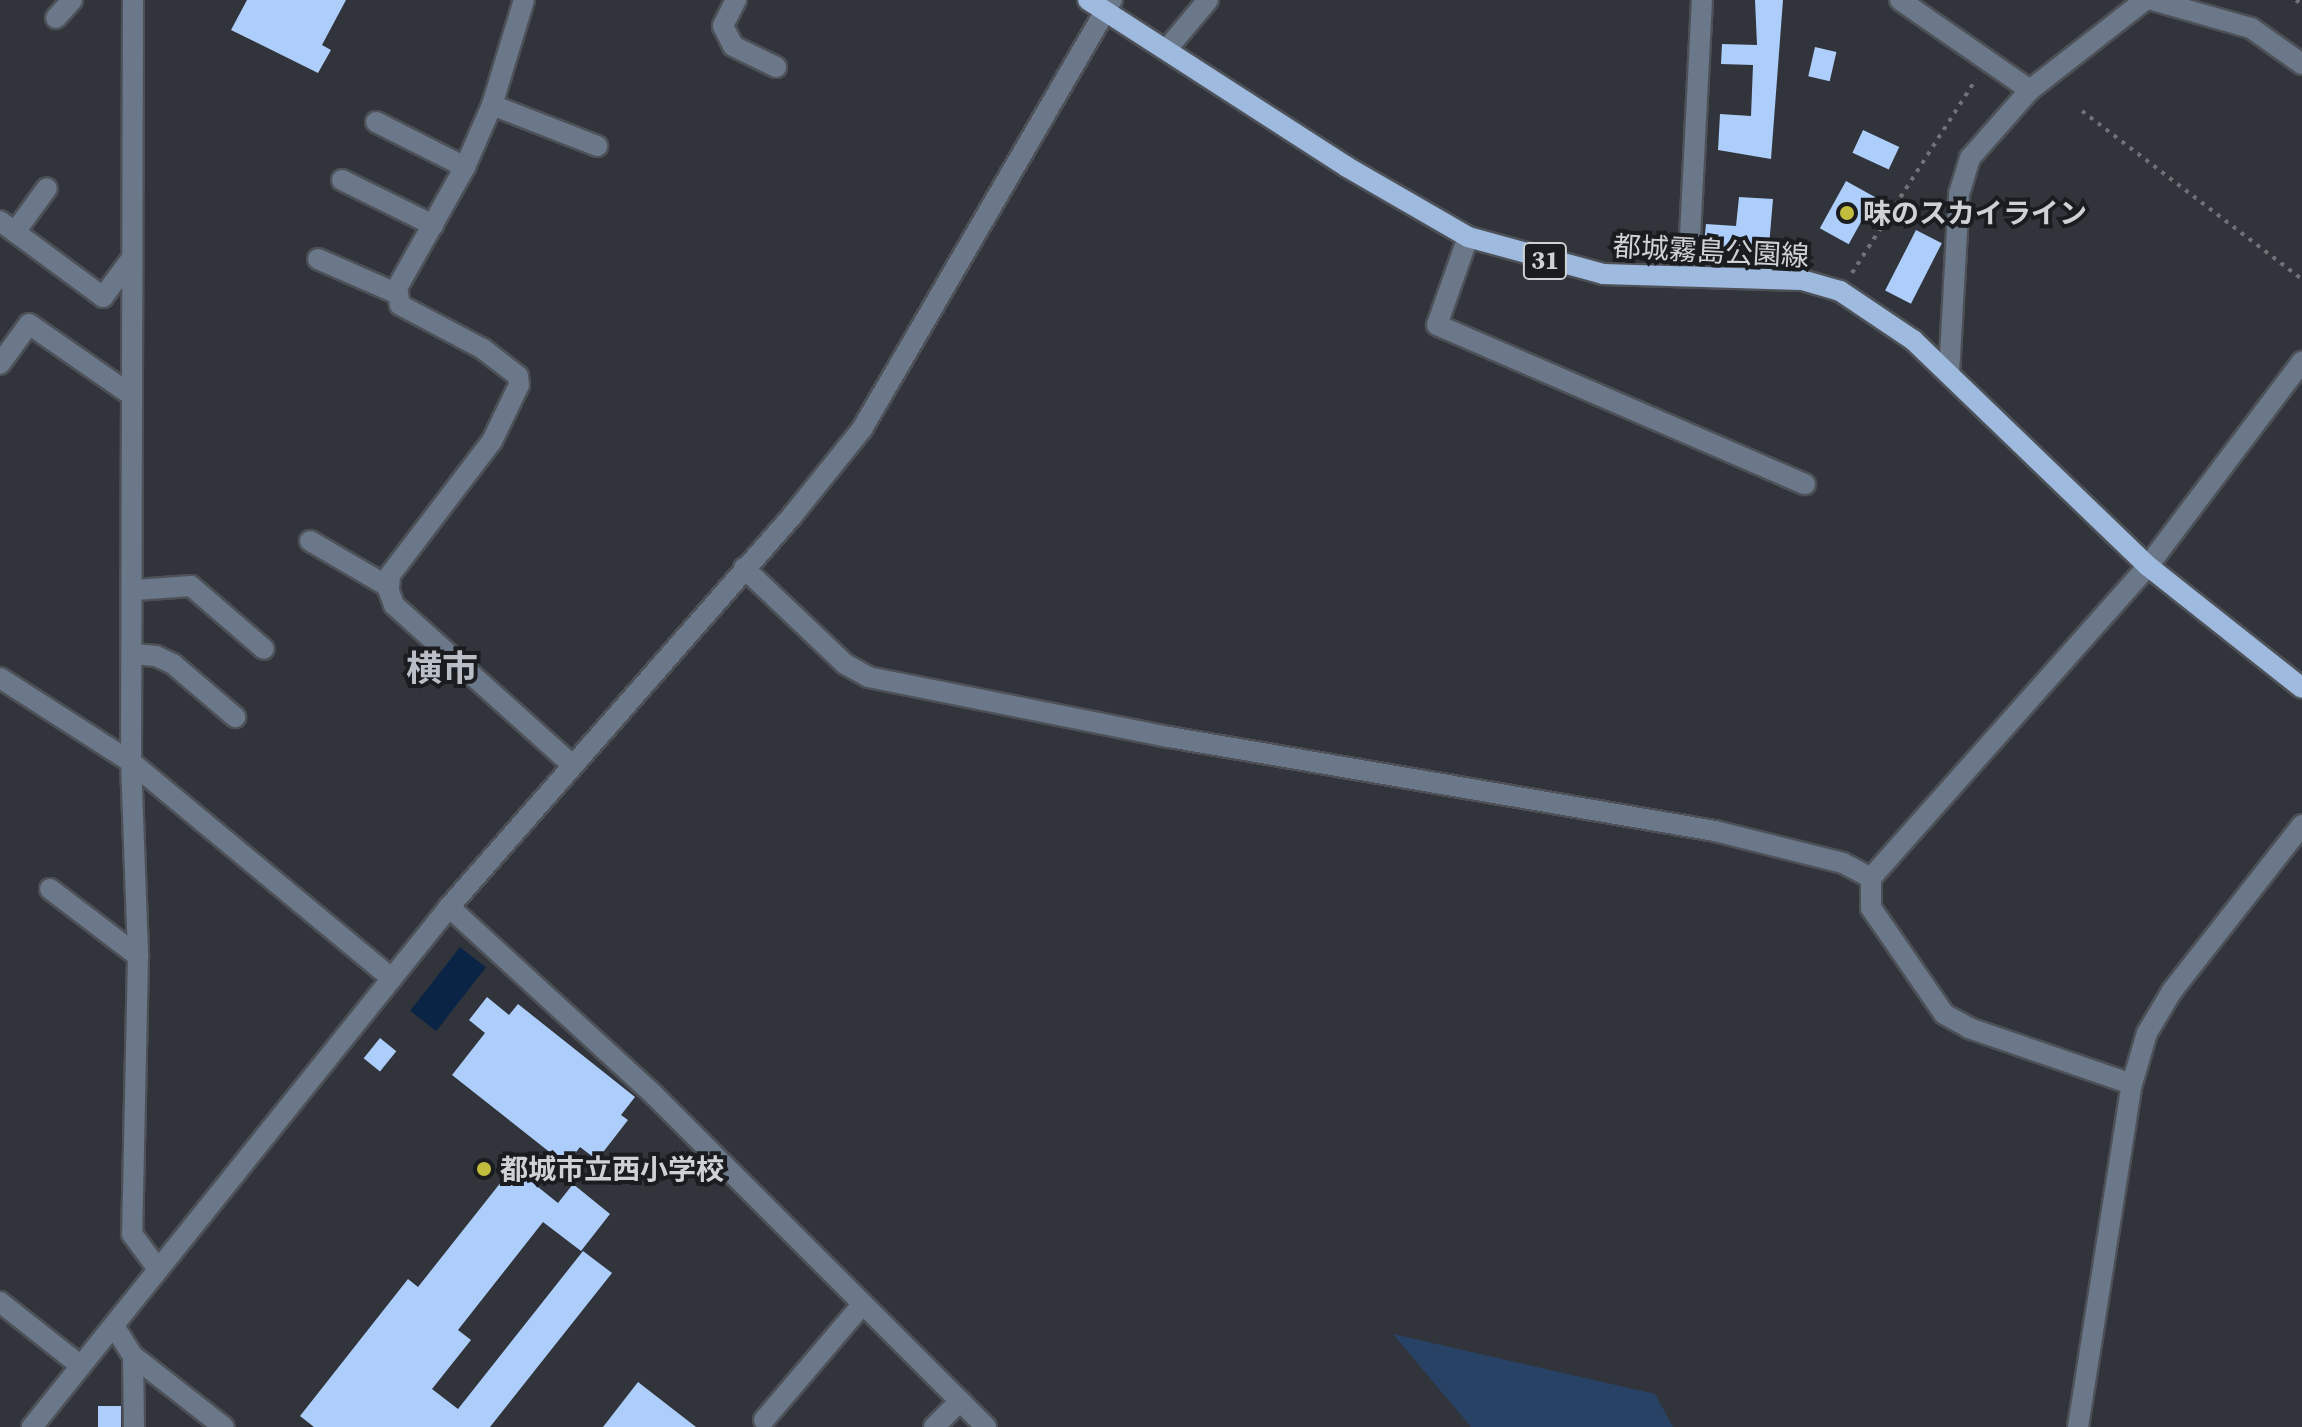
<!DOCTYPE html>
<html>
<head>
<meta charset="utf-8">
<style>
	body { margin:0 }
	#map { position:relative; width:2302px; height:1427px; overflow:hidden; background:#31353b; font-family:"Source Serif 4","Noto Sans JP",serif }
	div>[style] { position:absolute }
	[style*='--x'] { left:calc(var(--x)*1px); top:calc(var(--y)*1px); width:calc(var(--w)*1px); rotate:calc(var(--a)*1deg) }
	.green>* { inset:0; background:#284265 }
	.water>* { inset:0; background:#0a2446; transform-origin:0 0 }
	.building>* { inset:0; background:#adcdfa; transform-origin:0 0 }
	.path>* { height:4px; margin-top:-2px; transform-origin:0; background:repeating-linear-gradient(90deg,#6f7378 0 4px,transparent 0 10px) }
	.roads { filter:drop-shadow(2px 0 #4d5157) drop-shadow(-2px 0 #4d5157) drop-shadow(0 2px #4d5157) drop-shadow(0 -2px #4d5157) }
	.minor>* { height:20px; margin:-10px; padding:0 10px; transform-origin:10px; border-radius:10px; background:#6a788a }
	.major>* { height:20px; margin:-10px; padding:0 10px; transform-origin:10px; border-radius:10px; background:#9fbadf }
	.dots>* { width:22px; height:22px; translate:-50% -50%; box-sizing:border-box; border:4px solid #1a1c1f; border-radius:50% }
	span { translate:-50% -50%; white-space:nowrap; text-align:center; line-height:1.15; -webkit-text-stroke:8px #1a1c1f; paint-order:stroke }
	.shield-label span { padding:2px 6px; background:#1a1c1f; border:2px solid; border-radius:6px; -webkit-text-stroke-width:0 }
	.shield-label { font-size:26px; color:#cfd2d5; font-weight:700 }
	.poi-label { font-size:28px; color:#cfd2d5; font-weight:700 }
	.left { translate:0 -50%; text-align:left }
	.street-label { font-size:28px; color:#cfd2d5 }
	.district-label { font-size:36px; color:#babfc7; font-weight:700 }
</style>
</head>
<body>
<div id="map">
	<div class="green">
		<i style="clip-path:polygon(1393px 1334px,1655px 1394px,1673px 1427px,1471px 1427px)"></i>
	</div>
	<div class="water">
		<i style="left:460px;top:947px;width:33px;height:81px;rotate:38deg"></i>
	</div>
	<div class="building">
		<i style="clip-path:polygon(247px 0,346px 0,322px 45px,331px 50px,318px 73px,231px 30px)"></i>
		<i style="clip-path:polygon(1755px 0,1783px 0,1771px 159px,1718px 150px,1720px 114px,1751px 116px,1753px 65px,1721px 64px,1722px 44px,1757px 45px)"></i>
		<i style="left:1815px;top:47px;width:22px;height:30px;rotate:13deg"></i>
		<i style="left:1863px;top:130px;width:40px;height:25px;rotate:25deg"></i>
		<i style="left:1846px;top:181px;width:33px;height:54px;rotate:29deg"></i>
		<i style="clip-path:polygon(1739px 197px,1773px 199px,1768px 258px,1703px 254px,1706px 224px,1736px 226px)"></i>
		<i style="left:1916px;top:230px;width:29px;height:68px;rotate:27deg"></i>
		<i style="clip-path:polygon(487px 997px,509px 1015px,518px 1004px,635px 1097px,621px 1115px,628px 1120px,597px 1160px,580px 1147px,566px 1165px,452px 1075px,485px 1033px,469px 1020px)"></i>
		<i style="left:380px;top:1038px;width:21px;height:26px;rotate:39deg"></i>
		<i style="clip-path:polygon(513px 1167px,558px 1203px,573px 1184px,610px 1214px,581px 1251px,543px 1222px,458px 1330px,471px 1340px,432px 1389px,458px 1409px,583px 1251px,612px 1273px,490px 1427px,314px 1427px,300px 1416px,408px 1279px,418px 1287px)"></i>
		<i style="clip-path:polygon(638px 1382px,696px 1427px,603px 1427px)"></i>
		<i style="left:121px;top:1406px;width:21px;height:23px;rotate:90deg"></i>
	</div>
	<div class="path">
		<i style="--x:2296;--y:0;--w:8;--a:40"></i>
		<i style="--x:2082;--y:111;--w:277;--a:37.4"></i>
		<i style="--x:1852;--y:273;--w:230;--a:-57.4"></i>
	</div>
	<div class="roads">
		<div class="minor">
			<i style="--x:133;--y:0;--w:762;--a:90.15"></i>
			<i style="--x:131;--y:762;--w:194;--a:87.9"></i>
			<i style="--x:138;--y:956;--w:278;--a:91.2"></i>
			<i style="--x:132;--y:1234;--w:44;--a:53.4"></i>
			<i style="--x:524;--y:0;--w:110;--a:106.9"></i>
			<i style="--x:492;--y:105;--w:68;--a:113.5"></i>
			<i style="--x:465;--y:167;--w:139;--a:119.3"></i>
			<i style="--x:397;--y:288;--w:17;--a:80"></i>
			<i style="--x:400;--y:305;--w:94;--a:27.9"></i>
			<i style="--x:483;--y:349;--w:44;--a:37.6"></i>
			<i style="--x:518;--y:376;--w:9;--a:84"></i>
			<i style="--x:519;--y:385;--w:62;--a:115.7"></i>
			<i style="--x:492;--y:441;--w:168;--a:127.3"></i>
			<i style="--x:390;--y:575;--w:16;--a:94"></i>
			<i style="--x:389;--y:591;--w:15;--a:70"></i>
			<i style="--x:394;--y:605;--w:238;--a:41.9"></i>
			<i style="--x:736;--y:0;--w:29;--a:117"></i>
			<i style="--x:723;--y:26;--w:22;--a:63"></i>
			<i style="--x:733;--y:46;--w:48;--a:26"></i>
			<i style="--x:1900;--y:0;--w:158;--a:34.7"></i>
			<i style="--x:2152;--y:0;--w:103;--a:15.8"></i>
			<i style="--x:2251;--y:28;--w:62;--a:35.2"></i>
			<i style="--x:56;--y:18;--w:24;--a:-48"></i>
			<i style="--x:1167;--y:49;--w:64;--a:-50.1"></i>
			<i style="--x:492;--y:105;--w:113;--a:21.3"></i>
			<i style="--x:376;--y:122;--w:100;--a:26.8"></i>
			<i style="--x:342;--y:180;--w:102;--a:26.3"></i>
			<i style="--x:0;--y:221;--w:128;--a:36.4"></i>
			<i style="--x:103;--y:297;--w:49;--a:-53.4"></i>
			<i style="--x:15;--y:232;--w:54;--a:-54"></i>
			<i style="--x:1468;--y:237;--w:93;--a:109.4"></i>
			<i style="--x:1437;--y:325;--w:401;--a:23.4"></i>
			<i style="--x:318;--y:259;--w:87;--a:23.6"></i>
			<i style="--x:1688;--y:276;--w:276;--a:-87.1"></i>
			<i style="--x:0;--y:364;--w:49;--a:-54.1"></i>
			<i style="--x:29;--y:324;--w:124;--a:34.8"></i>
			<i style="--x:1949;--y:374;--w:180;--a:-86.8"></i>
			<i style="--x:1959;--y:194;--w:38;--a:-73"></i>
			<i style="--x:1970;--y:158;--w:91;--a:-48.6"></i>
			<i style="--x:2030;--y:90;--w:146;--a:-38"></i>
			<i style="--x:310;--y:541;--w:91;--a:30.2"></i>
			<i style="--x:744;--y:568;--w:139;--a:43.5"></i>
			<i style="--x:845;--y:664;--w:26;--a:29"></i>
			<i style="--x:868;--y:677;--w:307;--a:11.3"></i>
			<i style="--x:1169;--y:737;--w:554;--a:9.77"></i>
			<i style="--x:1715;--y:831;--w:132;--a:14"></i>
			<i style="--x:1843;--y:863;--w:32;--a:28"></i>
			<i style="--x:1871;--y:878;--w:30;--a:90"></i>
			<i style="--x:1871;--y:908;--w:129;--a:55.4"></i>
			<i style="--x:1944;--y:1014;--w:29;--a:29"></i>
			<i style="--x:1969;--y:1028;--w:172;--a:19"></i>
			<i style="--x:135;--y:590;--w:56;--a:-4.1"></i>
			<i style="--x:191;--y:586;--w:96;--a:40.8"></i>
			<i style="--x:133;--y:654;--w:23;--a:5"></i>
			<i style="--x:156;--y:656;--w:19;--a:25"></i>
			<i style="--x:173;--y:664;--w:82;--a:40.5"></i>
			<i style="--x:0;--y:678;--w:156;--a:32.7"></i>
			<i style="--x:131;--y:762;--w:339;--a:39.7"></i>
			<i style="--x:1871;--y:878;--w:417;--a:-48.4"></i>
			<i style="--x:2148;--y:566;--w:256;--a:-53"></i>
			<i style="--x:50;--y:889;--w:111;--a:37.3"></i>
			<i style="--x:449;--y:907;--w:277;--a:42.5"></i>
			<i style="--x:653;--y:1094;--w:471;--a:45"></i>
			<i style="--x:0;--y:1302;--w:103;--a:38.3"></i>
			<i style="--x:114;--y:1326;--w:36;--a:58"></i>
			<i style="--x:133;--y:1356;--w:71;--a:89.2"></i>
			<i style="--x:133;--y:1356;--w:115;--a:38"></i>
			<i style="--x:764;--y:1420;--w:151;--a:-49.6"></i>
			<i style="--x:32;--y:1427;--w:667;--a:-51.27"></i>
			<i style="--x:449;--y:907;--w:520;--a:-48.74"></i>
			<i style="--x:792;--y:516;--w:112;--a:-51.2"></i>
			<i style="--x:862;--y:429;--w:497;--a:-59.8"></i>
			<i style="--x:934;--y:1427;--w:37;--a:-45"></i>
			<i style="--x:2078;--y:1427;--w:347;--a:-81.1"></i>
			<i style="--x:2132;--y:1084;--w:53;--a:-73.6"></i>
			<i style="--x:2147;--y:1033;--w:49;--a:-59.2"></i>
			<i style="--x:2172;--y:991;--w:211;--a:-51.9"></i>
		</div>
		<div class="major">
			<i style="--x:1088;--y:0;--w:308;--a:32.8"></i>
			<i style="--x:1347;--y:167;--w:140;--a:30"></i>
			<i style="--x:1468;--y:237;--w:140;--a:15.3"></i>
			<i style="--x:1603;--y:274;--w:199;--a:1.7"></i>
			<i style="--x:1802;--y:280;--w:40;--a:16"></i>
			<i style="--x:1840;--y:291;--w:88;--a:33.9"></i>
			<i style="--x:1913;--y:340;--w:326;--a:43.9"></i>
			<i style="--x:2148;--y:566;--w:196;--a:38.4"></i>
		</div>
	</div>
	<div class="dots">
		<i style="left:1847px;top:213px;background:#c3bd3e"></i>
		<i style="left:484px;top:1169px;background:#c3bd3e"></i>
	</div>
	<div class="shield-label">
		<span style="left:1545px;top:261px">31</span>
	</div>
	<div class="poi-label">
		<span class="left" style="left:1863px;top:213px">味のスカイライン</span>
		<span class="left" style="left:500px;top:1169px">都城市立西小学校</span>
	</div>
	<div class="street-label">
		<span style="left:1711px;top:251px;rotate:3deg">都城霧島公園線</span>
	</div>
	<div class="district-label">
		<span style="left:442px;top:669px">横市</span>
	</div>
</div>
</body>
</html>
